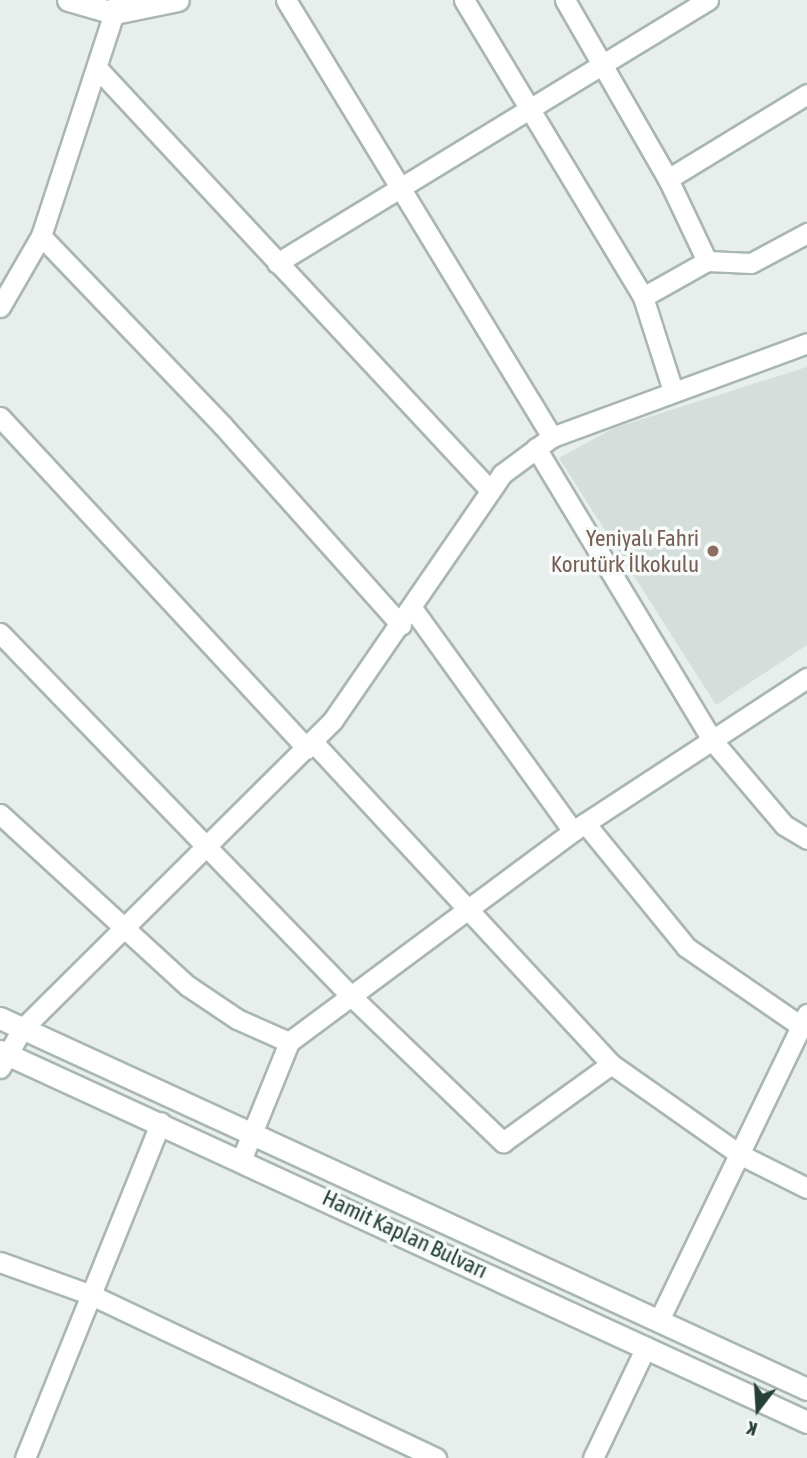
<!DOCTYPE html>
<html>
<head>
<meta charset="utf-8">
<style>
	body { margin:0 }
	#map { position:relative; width:807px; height:1458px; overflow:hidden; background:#e7eeeb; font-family:"Asap Condensed",sans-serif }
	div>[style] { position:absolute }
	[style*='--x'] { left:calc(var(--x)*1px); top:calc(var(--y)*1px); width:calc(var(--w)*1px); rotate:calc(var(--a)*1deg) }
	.built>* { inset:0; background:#d5deda }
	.roads { filter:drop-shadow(2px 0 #a9b6b2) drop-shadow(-2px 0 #a9b6b2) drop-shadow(0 2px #a9b6b2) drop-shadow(0 -2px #a9b6b2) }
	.street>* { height:19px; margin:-9.5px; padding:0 9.5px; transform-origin:9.5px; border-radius:9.5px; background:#fff }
	.secondary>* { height:21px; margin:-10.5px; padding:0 10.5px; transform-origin:10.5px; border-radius:10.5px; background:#fff }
	.dots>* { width:19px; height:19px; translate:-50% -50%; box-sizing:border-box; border:4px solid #f7fbf9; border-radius:50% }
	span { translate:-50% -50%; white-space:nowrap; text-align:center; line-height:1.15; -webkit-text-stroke:7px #f7fbf9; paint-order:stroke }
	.education-label { font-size:23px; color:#785e54 }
	.right { translate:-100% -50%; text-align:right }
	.street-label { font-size:23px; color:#263f38 }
	.north { position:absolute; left:723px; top:1374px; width:70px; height:70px; -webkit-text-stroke:5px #f7fbf9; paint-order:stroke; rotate:197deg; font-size:19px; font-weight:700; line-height:28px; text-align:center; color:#263f38 }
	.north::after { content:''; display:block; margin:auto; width:24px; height:32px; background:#263f38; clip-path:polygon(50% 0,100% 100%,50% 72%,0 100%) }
</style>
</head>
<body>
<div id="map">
	<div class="built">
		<i style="clip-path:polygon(807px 367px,807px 645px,716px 705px,559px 458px,614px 428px)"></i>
	</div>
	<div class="roads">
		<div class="street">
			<i style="--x:286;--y:0;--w:512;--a:58.67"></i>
			<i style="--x:464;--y:0;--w:347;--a:58.9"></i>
			<i style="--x:643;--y:297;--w:96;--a:72.3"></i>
			<i style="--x:565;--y:0;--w:207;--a:60.1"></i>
			<i style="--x:668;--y:179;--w:91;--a:64.6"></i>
			<i style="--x:98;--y:69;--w:574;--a:47.05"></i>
			<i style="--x:668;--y:179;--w:163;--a:-31.4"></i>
			<i style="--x:41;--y:236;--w:263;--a:46.2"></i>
			<i style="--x:223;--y:426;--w:267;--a:48.2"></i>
			<i style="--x:277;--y:263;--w:505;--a:-31.39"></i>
			<i style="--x:643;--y:297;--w:73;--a:-29.4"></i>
			<i style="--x:707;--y:261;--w:44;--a:2.6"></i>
			<i style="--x:751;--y:263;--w:64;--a:-28.2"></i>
			<i style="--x:0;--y:307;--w:82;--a:-60"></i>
			<i style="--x:41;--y:236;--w:248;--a:-71.9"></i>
			<i style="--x:0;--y:417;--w:452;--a:47.2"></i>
			<i style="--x:536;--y:448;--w:341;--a:58.9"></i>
			<i style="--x:712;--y:740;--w:111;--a:49.7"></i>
			<i style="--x:784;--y:825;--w:27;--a:31"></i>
			<i style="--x:412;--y:608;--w:275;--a:54.2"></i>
			<i style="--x:0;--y:633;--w:502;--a:45.97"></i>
			<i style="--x:349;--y:994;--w:214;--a:43.9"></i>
			<i style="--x:503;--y:1142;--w:133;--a:-35.8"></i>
			<i style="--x:313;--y:742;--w:439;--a:47.2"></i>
			<i style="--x:611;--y:1064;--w:156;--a:35.1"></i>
			<i style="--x:739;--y:1154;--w:76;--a:26.6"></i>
			<i style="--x:0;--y:814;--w:255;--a:42.5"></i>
			<i style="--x:188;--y:986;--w:59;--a:34"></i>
			<i style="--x:237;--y:1019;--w:57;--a:23.9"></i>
			<i style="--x:585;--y:823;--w:160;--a:50.8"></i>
			<i style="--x:686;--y:947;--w:140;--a:34.5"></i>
			<i style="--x:0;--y:1068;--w:45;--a:-60.6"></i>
			<i style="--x:22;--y:1029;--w:438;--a:-44.8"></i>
			<i style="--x:333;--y:720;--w:298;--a:-55.5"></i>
			<i style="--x:502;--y:474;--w:62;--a:-36.5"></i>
			<i style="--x:552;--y:437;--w:272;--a:-20.2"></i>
			<i style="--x:242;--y:1158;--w:125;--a:-67.9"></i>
			<i style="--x:289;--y:1042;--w:354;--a:-36.6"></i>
			<i style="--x:573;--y:831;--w:280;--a:-33.2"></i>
			<i style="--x:0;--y:1262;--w:95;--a:19.8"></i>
			<i style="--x:89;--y:1294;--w:384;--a:25.3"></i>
			<i style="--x:659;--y:1320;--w:340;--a:-64.2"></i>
			<i style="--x:25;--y:1458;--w:362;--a:-68"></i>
			<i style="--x:593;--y:1458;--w:123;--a:-64.5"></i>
		</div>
		<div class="secondary">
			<i style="--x:68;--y:0;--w:48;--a:15.8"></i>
			<i style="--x:114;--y:13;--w:65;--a:-11.5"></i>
			<i style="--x:0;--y:1018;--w:888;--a:24.69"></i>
			<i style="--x:0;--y:1051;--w:888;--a:24.69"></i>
		</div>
	</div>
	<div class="dots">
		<i style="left:713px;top:551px;background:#8d6e63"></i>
	</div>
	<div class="education-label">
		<span class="right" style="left:699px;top:551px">Yeniyalı Fahri<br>Korutürk İlkokulu</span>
	</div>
	<div class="street-label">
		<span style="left:405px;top:1234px;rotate:25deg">Hamit Kaplan Bulvarı</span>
	</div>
	<div class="north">K</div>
</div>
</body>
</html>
